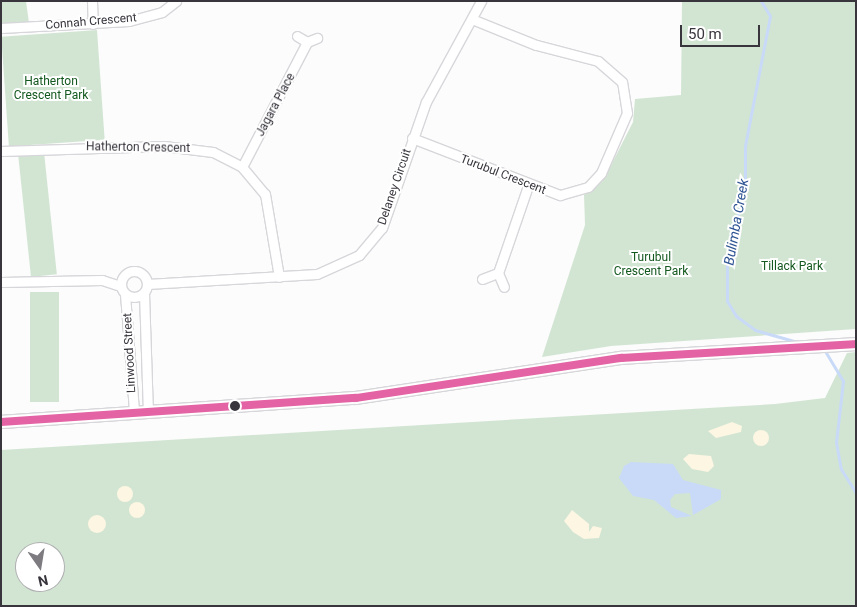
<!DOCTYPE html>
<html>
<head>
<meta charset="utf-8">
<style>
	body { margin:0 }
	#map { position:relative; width:857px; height:607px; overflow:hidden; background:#fcfcfc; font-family:Roboto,sans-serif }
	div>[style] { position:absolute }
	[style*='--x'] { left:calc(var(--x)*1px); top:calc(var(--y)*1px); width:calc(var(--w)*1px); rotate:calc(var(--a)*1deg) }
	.green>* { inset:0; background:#d2e5d3; transform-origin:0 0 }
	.sand>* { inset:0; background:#fcf6e2 }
	.round { border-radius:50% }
	.water>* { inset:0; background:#c8daf8 }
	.stream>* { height:3px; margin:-1.5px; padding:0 1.5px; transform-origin:1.5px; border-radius:1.5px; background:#c8daf8 }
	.roads { filter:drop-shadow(1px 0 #d7d6da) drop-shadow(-1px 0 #d7d6da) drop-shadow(0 1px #d7d6da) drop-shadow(0 -1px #d7d6da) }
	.street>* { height:9px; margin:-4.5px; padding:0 4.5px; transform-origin:4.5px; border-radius:4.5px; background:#fff }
	.street>.ring { margin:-4.5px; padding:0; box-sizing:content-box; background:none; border:9px solid #fff; border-radius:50% }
	.secondary>* { height:12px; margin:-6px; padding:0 6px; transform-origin:6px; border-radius:6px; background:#fff }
	.bus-1>* { height:8px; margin:-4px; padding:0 4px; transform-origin:4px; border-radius:4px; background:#e463a4 }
	.dots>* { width:14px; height:14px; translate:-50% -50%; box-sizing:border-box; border:2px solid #fff; border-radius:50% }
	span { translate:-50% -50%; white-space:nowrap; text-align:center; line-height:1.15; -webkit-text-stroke:4px #fff; paint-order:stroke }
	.street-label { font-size:12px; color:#38353d }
	.park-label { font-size:12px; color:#13581e }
	.water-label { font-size:14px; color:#2e5493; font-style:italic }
	.frame { position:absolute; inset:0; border:2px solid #38353d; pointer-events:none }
	.north { position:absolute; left:15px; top:542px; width:50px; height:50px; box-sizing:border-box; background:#fff; border:1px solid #afaeb1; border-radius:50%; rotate:167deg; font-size:14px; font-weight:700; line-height:20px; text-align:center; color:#38353d }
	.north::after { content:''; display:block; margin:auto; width:18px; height:22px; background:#7d7b80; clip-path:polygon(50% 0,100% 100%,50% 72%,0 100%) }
	.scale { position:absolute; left:680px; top:25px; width:80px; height:22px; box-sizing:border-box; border:2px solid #38353d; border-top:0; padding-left:6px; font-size:15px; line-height:18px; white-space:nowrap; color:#38353d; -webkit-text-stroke:4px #fff; paint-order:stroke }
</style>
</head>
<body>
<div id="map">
	<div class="green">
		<i style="clip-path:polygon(1px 1px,26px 1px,29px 23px,1px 25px)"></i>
		<i style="clip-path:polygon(682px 1px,856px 1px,856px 329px,611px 346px,542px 357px,585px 225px,584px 195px,604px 179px,633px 122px,635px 99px,681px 95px)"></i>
		<i style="left:97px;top:30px;width:110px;height:96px;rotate:86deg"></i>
		<i style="left:44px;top:152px;width:123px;height:26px;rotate:84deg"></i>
		<i style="left:30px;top:292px;width:29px;height:110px"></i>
		<i style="clip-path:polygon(evenodd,856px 352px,856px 606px,1px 606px,1px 450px,775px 404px,825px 398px,847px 353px,856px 352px,25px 552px,55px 552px,55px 582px,25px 582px,25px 552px)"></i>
	</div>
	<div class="sand">
		<i style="clip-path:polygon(732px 422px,742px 426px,741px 432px,716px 438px,708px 431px)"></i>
		<i class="round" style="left:753px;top:430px;width:16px;height:16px"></i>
		<i style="clip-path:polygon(689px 454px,711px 456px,714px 466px,708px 472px,692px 469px,683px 459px)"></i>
		<i class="round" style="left:117px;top:486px;width:16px;height:16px"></i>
		<i class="round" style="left:129px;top:502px;width:16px;height:16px"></i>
		<i style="clip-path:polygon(572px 510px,589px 524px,589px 532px,593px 526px,602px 528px,599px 538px,584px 539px,573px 532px,564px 521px)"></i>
		<i class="round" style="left:88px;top:515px;width:18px;height:18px"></i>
	</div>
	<div class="water">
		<i style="clip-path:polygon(631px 462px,673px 464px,683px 480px,721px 490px,721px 499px,693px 515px,690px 493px,675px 494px,670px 500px,671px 507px,692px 516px,676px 518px,654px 500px,633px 496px,619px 478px,624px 466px)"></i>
	</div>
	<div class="stream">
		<i style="--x:761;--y:1;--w:17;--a:59"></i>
		<i style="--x:770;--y:16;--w:132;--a:100.9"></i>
		<i style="--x:745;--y:146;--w:39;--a:90"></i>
		<i style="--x:745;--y:185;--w:79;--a:103.2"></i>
		<i style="--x:727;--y:262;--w:39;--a:90"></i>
		<i style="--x:727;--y:301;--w:17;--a:59"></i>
		<i style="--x:736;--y:316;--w:24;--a:36"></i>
		<i style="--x:755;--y:330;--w:44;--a:15.9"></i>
		<i style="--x:825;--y:351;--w:35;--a:59"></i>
		<i style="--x:843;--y:381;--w:61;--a:96.5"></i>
		<i style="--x:836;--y:442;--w:27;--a:80"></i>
		<i style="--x:841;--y:469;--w:28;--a:58"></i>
	</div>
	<div class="roads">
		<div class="street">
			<i style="--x:92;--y:1;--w:23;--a:88"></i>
			<i style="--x:1;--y:28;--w:128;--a:-3.1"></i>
			<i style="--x:129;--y:21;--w:34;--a:-15"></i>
			<i style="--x:162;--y:12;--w:18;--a:-38"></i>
			<i style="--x:297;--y:36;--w:12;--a:31"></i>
			<i style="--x:307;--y:42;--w:11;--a:-22"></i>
			<i style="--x:412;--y:138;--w:159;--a:21.1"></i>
			<i style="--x:560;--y:195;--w:29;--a:-16"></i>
			<i style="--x:588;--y:187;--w:19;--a:-47"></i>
			<i style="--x:601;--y:173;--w:65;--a:-66.6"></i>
			<i style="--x:627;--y:113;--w:31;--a:-99"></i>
			<i style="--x:622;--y:82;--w:32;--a:-139"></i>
			<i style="--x:598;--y:61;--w:64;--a:-165.5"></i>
			<i style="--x:536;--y:45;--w:67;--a:-158"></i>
			<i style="--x:1;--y:151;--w:163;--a:-1.8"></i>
			<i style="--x:164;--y:146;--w:49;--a:7"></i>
			<i style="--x:213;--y:152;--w:33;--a:27"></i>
			<i style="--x:242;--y:167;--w:35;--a:50"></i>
			<i style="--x:265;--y:194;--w:84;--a:80.4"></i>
			<i style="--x:242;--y:167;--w:141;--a:-62.5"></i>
			<i class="ring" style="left:121px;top:271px;width:17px;height:17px"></i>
			<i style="--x:498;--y:273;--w:92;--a:-71"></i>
			<i style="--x:482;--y:279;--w:17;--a:-21"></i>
			<i style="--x:498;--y:273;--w:15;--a:67"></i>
			<i style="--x:1;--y:282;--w:101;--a:-1.1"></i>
			<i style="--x:102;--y:280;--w:20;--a:18"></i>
			<i style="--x:147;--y:284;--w:170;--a:-3.4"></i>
			<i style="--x:317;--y:274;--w:46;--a:-24.3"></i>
			<i style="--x:359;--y:255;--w:35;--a:-50"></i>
			<i style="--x:382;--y:228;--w:133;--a:-70.8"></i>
			<i style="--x:426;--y:102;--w:115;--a:-61.4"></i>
			<i style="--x:144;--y:293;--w:118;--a:88.1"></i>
			<i style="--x:125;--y:294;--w:117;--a:85.6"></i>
		</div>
		<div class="secondary">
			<i style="--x:1;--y:422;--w:356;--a:-3.9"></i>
			<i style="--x:356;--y:398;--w:268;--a:-8.6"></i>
			<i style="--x:621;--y:358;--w:235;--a:-3.4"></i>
		</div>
	</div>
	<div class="bus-1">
		<i style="--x:1;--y:422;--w:356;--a:-3.9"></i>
		<i style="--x:356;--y:398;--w:268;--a:-8.6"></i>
		<i style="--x:621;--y:358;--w:235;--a:-3.4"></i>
	</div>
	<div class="dots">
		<i style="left:235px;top:406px;background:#38353d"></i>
	</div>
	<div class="street-label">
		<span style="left:91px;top:22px;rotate:-5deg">Connah Crescent</span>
		<span style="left:276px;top:105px;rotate:-62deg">Jagara Place</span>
		<span style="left:138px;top:148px;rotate:1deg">Hatherton Crescent</span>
		<span style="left:503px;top:175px;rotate:21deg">Turubul Crescent</span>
		<span style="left:395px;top:187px;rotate:-71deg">Delaney Circuit</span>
		<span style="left:130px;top:353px;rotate:-93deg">Linwood Street</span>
	</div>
	<div class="park-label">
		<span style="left:51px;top:89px">Hatherton<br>Crescent Park</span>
		<span style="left:651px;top:265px">Turubul<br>Crescent Park</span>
		<span style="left:792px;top:267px">Tillack Park</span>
	</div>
	<div class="water-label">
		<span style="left:736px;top:222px;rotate:-80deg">Bulimba Creek</span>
	</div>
	<div class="frame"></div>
	<div class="north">N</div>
	<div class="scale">50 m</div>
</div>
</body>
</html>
